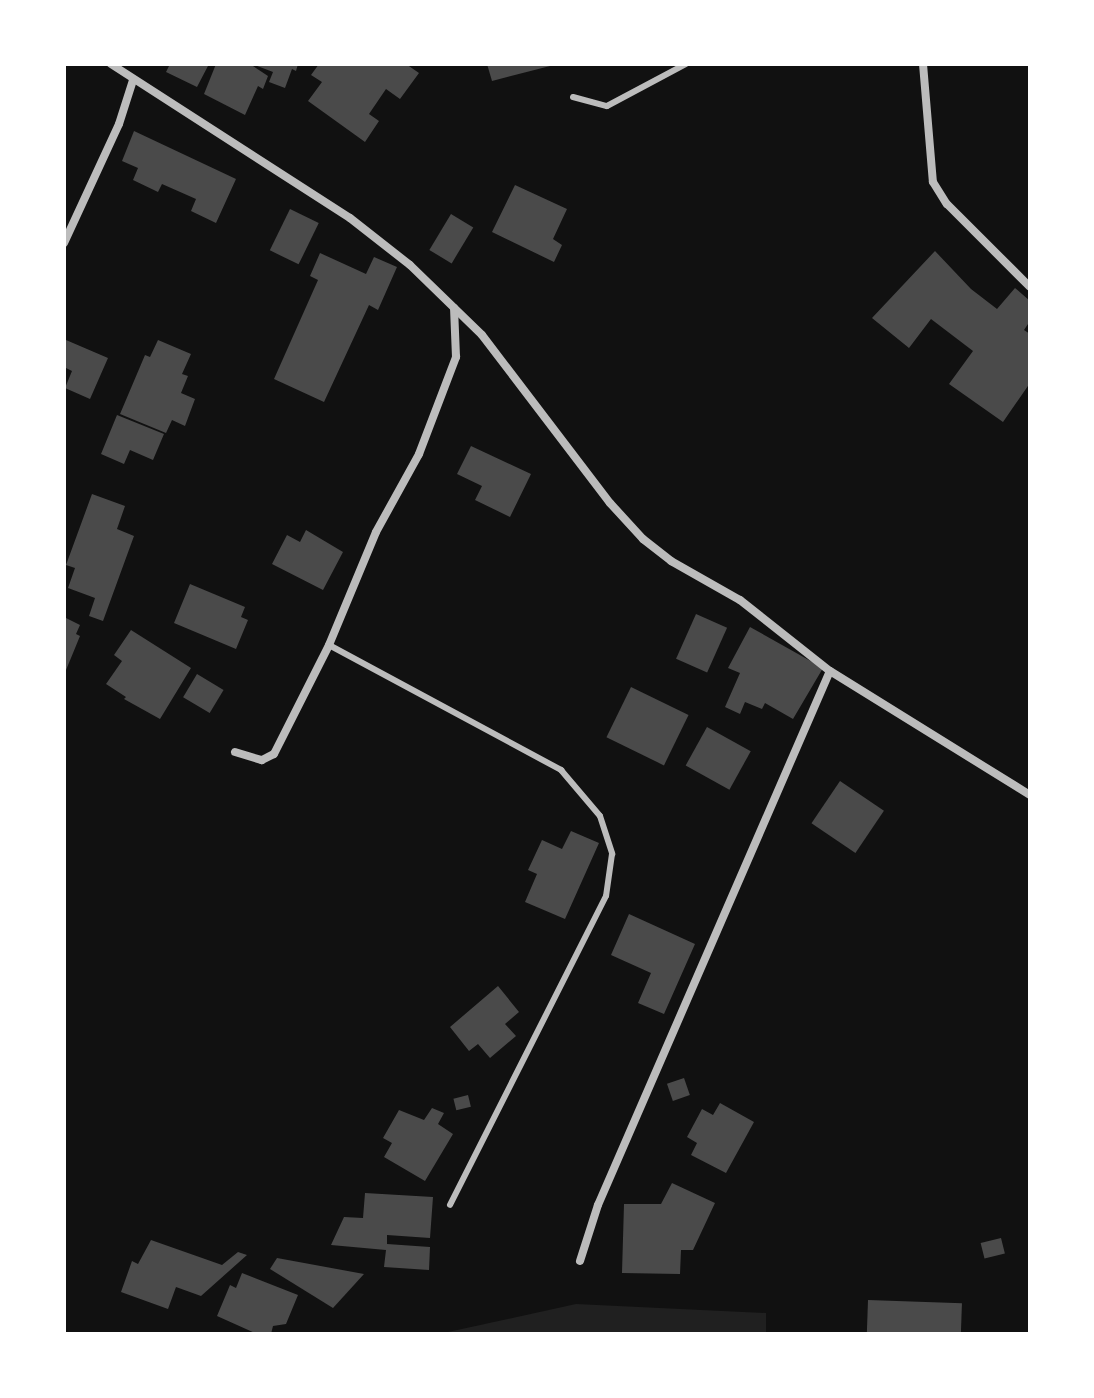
<!DOCTYPE html>
<html>
<head>
<meta charset="utf-8">
<style>
	body { margin:0 }
	#map { position:relative; width:1094px; height:1398px; overflow:hidden; background:#111; font-family:"Nunito Sans",sans-serif }
	div>[style] { position:absolute }
	[style*='--x'] { left:calc(var(--x)*1px); top:calc(var(--y)*1px); width:calc(var(--w)*1px); rotate:calc(var(--a)*1deg) }
	.green>* { inset:0; background:#202020 }
	.building>* { inset:0; background:#4a4a4a; transform-origin:0 0 }
	.service>* { height:6px; margin:-3px; padding:0 3px; transform-origin:3px; border-radius:3px; background:#bcbcbc }
	.minor>* { height:8px; margin:-4px; padding:0 4px; transform-origin:4px; border-radius:4px; background:#bcbcbc }
	span { translate:-50% -50%; white-space:nowrap; text-align:center; line-height:1.15; -webkit-text-stroke:6px #fff; paint-order:stroke }
	.frame { position:absolute; inset:0; border:66px solid #fff; pointer-events:none }
</style>
</head>
<body>
<div id="map">
	<div class="green">
		<i style="clip-path:polygon(576px 1304px,766px 1313px,766px 1334px,439px 1334px)"></i>
	</div>
	<div class="building">
		<i style="clip-path:polygon(165px 64px,209px 64px,197px 87px,166px 72px,169px 66px)"></i>
		<i style="clip-path:polygon(216px 64px,250px 64px,268px 76px,263px 89px,258px 86px,245px 115px,204px 94px)"></i>
		<i style="clip-path:polygon(252px 64px,298px 64px,296px 71px,292px 69px,285px 88px,269px 82px,273px 72px)"></i>
		<i style="clip-path:polygon(319px 64px,406px 64px,419px 73px,400px 99px,386px 89px,369px 114px,379px 121px,365px 142px,308px 101px,322px 82px,311px 75px)"></i>
		<i style="clip-path:polygon(487px 64px,554px 64px,554px 65px,492px 81px)"></i>
		<i style="clip-path:polygon(134px 131px,236px 179px,216px 223px,191px 211px,196px 199px,162px 184px,158px 192px,133px 180px,138px 168px,122px 161px)"></i>
		<i style="clip-path:polygon(515px 185px,567px 209px,553px 239px,562px 245px,554px 262px,492px 232px)"></i>
		<i style="left:290px;top:209px;width:32px;height:46px;rotate:26deg"></i>
		<i style="left:451px;top:214px;width:26px;height:42px;rotate:31deg"></i>
		<i style="clip-path:polygon(935px 251px,971px 289px,997px 309px,1015px 288px,1030px 301px,1030px 321px,1024px 330px,1030px 334px,1030px 383px,1003px 422px,949px 384px,973px 351px,931px 319px,909px 348px,872px 318px)"></i>
		<i style="clip-path:polygon(320px 253px,366px 274px,374px 257px,397px 267px,378px 310px,369px 305px,324px 402px,274px 379px,318px 280px,310px 276px)"></i>
		<i style="clip-path:polygon(66px 340px,108px 358px,90px 399px,65px 388px,72px 371px,64px 367px)"></i>
		<i style="clip-path:polygon(158px 340px,191px 354px,182px 374px,188px 376px,181px 393px,195px 399px,185px 426px,172px 420px,166px 433px,120px 414px,145px 355px,150px 357px)"></i>
		<i style="clip-path:polygon(117px 415px,164px 434px,153px 460px,130px 450px,124px 464px,101px 454px)"></i>
		<i style="clip-path:polygon(471px 446px,531px 474px,510px 517px,475px 500px,482px 486px,457px 474px)"></i>
		<i style="clip-path:polygon(92px 494px,125px 506px,117px 529px,134px 536px,103px 621px,89px 616px,95px 598px,68px 588px,75px 568px,66px 565px)"></i>
		<i style="clip-path:polygon(306px 530px,343px 552px,323px 590px,272px 564px,287px 535px,300px 542px)"></i>
		<i style="clip-path:polygon(190px 584px,245px 607px,241px 617px,248px 620px,236px 649px,174px 623px)"></i>
		<i style="left:696px;top:614px;width:34px;height:49px;rotate:24deg"></i>
		<i style="clip-path:polygon(64px 617px,80px 625px,76px 634px,80px 636px,64px 675px)"></i>
		<i style="clip-path:polygon(750px 627px,823px 668px,793px 719px,765px 703px,762px 709px,745px 702px,740px 714px,725px 707px,740px 673px,728px 668px)"></i>
		<i style="clip-path:polygon(131px 630px,191px 668px,160px 719px,124px 699px,126px 697px,106px 684px,122px 661px,114px 655px)"></i>
		<i style="left:197px;top:674px;width:31px;height:27px;rotate:31deg"></i>
		<i style="left:631px;top:687px;width:64px;height:56px;rotate:26deg"></i>
		<i style="left:707px;top:727px;width:50px;height:44px;rotate:29deg"></i>
		<i style="left:840px;top:781px;width:53px;height:51px;rotate:34deg"></i>
		<i style="clip-path:polygon(571px 831px,599px 843px,565px 919px,525px 902px,537px 874px,528px 870px,542px 840px,562px 849px)"></i>
		<i style="clip-path:polygon(629px 914px,695px 944px,664px 1014px,638px 1003px,651px 973px,611px 955px)"></i>
		<i style="clip-path:polygon(498px 986px,519px 1012px,505px 1024px,516px 1036px,490px 1058px,478px 1044px,469px 1051px,450px 1027px)"></i>
		<i style="left:684px;top:1078px;width:18px;height:18px;rotate:71deg"></i>
		<i style="left:468px;top:1095px;width:12px;height:15px;rotate:76deg"></i>
		<i style="clip-path:polygon(720px 1103px,754px 1122px,726px 1173px,691px 1155px,697px 1143px,687px 1137px,702px 1109px,713px 1115px)"></i>
		<i style="clip-path:polygon(432px 1108px,444px 1113px,438px 1124px,453px 1134px,425px 1181px,384px 1157px,392px 1143px,383px 1138px,399px 1110px,424px 1120px)"></i>
		<i style="clip-path:polygon(672px 1183px,715px 1203px,693px 1250px,681px 1250px,680px 1274px,622px 1273px,624px 1204px,661px 1204px)"></i>
		<i style="clip-path:polygon(365px 1193px,433px 1197px,430px 1238px,387px 1235px,387px 1244px,430px 1247px,429px 1270px,384px 1267px,386px 1250px,331px 1245px,344px 1217px,363px 1218px)"></i>
		<i style="left:1001px;top:1238px;width:16px;height:21px;rotate:76deg"></i>
		<i style="clip-path:polygon(151px 1240px,222px 1265px,238px 1252px,247px 1255px,201px 1296px,176px 1287px,168px 1309px,121px 1292px,132px 1261px,138px 1264px)"></i>
		<i style="clip-path:polygon(277px 1258px,364px 1274px,333px 1308px,270px 1269px)"></i>
		<i style="clip-path:polygon(242px 1273px,298px 1295px,286px 1324px,273px 1326px,271px 1334px,257px 1334px,217px 1316px,230px 1285px,236px 1288px)"></i>
		<i style="left:868px;top:1300px;width:94px;height:34px;rotate:2deg"></i>
	</div>
	<div class="service">
		<i style="--x:573;--y:97;--w:35;--a:15"></i>
		<i style="--x:607;--y:106;--w:89;--a:-28"></i>
		<i style="--x:329;--y:645;--w:264;--a:28.3"></i>
		<i style="--x:561;--y:770;--w:60;--a:49.7"></i>
		<i style="--x:600;--y:816;--w:40;--a:72"></i>
		<i style="--x:612;--y:854;--w:42;--a:98.1"></i>
		<i style="--x:606;--y:896;--w:346;--a:116.8"></i>
	</div>
	<div class="minor">
		<i style="--x:111;--y:64;--w:284;--a:32.8"></i>
		<i style="--x:350;--y:218;--w:76;--a:38.1"></i>
		<i style="--x:410;--y:265;--w:100;--a:44.2"></i>
		<i style="--x:482;--y:335;--w:211;--a:52.7"></i>
		<i style="--x:610;--y:503;--w:49;--a:47.5"></i>
		<i style="--x:643;--y:539;--w:36;--a:38"></i>
		<i style="--x:671;--y:561;--w:79;--a:29.5"></i>
		<i style="--x:740;--y:600;--w:115;--a:38.3"></i>
		<i style="--x:830;--y:671;--w:235;--a:31.8"></i>
		<i style="--x:923;--y:64;--w:118;--a:85.2"></i>
		<i style="--x:933;--y:182;--w:26;--a:58"></i>
		<i style="--x:947;--y:204;--w:117;--a:45"></i>
		<i style="--x:64;--y:243;--w:131;--a:-65.2"></i>
		<i style="--x:119;--y:124;--w:46;--a:-72.3"></i>
		<i style="--x:235;--y:752;--w:28;--a:17"></i>
		<i style="--x:262;--y:760;--w:13;--a:-27"></i>
		<i style="--x:274;--y:754;--w:122;--a:-63.2"></i>
		<i style="--x:329;--y:645;--w:122;--a:-67.4"></i>
		<i style="--x:376;--y:532;--w:89;--a:-61.1"></i>
		<i style="--x:419;--y:454;--w:104;--a:-69.1"></i>
		<i style="--x:456;--y:357;--w:49;--a:-92.3"></i>
		<i style="--x:580;--y:1261;--w:59;--a:-72.2"></i>
		<i style="--x:598;--y:1205;--w:582;--a:-66.52"></i>
	</div>
	<div class="frame"></div>
</div>
</body>
</html>
